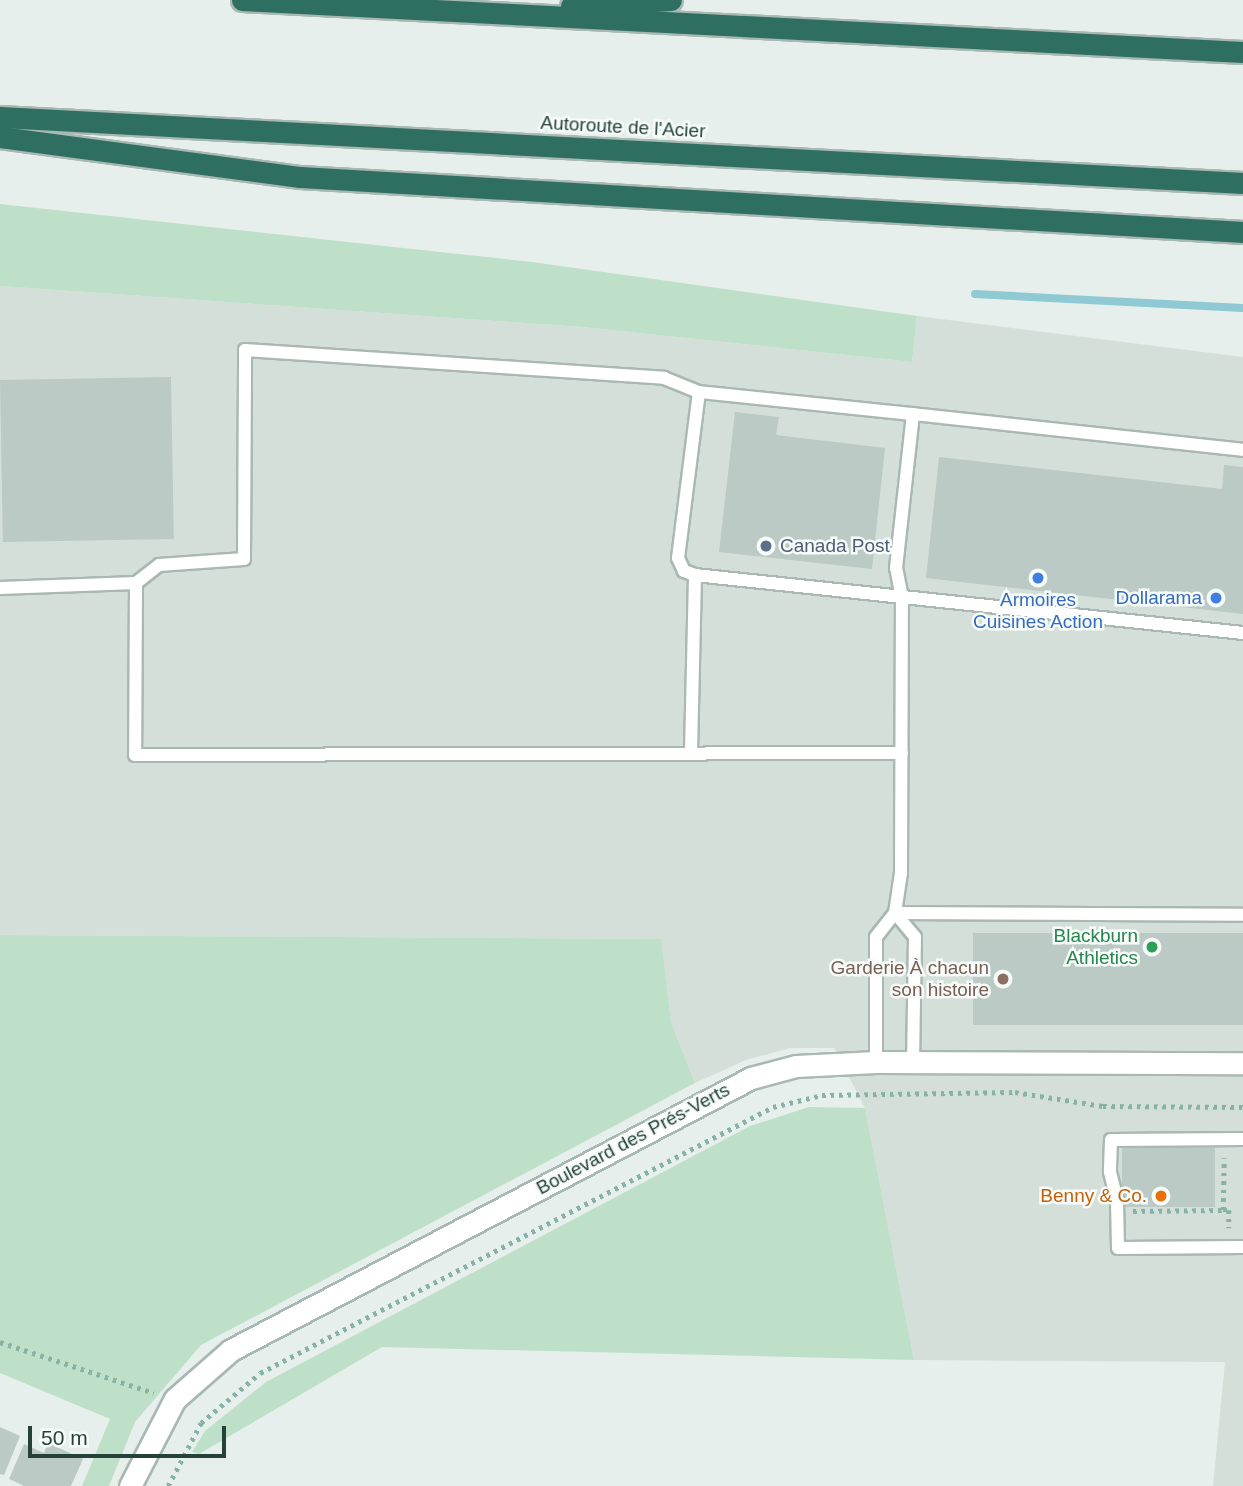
<!DOCTYPE html>
<html>
<head>
<meta charset="utf-8">
<style>
	body { margin:0 }
	#map { position:relative; width:1243px; height:1486px; overflow:hidden; background:#e6efeb; font-family:Arial,sans-serif }
	div>[style] { position:absolute }
	[style*='--x'] { left:calc(var(--x)*1px); top:calc(var(--y)*1px); width:calc(var(--w)*1px); rotate:calc(var(--a)*1deg) }
	.built>* { inset:0; background:#d4dfda }
	.green>* { inset:0; background:#bfe0c8 }
	.stream>* { height:8px; margin:-4px; padding:0 4px; transform-origin:4px; border-radius:4px; background:#8ec9d4 }
	.building>* { inset:0; background:#bbcac4; transform-origin:0 0 }
	.path>* { height:4.5px; margin-top:-2.25px; transform-origin:0; background:repeating-linear-gradient(90deg,#86b3a5 0 3.5px,transparent 0 8.5px) }
	.roads { filter:drop-shadow(2px 0 #a8b8b2) drop-shadow(-2px 0 #a8b8b2) drop-shadow(0 2px #a8b8b2) drop-shadow(0 -2px #a8b8b2) }
	.service>* { height:12px; margin:-6px; padding:0 6px; transform-origin:6px; border-radius:6px; background:#fff }
	.minor>* { height:21px; margin:-10.5px; padding:0 10.5px; transform-origin:10.5px; border-radius:10.5px; background:#fff }
	.motorway>* { height:21px; margin:-10.5px; padding:0 10.5px; transform-origin:10.5px; border-radius:10.5px; background:#2f6f62 }
	.dots>* { width:19px; height:19px; translate:-50% -50%; box-sizing:border-box; border:4px solid #f7fbf9; border-radius:50% }
	span { translate:-50% -50%; white-space:nowrap; text-align:center; line-height:1.15; -webkit-text-stroke:5px #f7fbf9; paint-order:stroke }
	.street-label { font-size:19px; color:#24423a }
	.service-label { font-size:19px; color:#4e5e75 }
	.left { translate:0 -50%; text-align:left }
	.shop-label { font-size:19px; color:#366cbe }
	.right { translate:-100% -50%; text-align:right }
	.leisure-label { font-size:19px; color:#27864d }
	.education-label { font-size:19px; color:#785e54 }
	.food-label { font-size:19px; color:#c56008 }
	.scale { position:absolute; left:28px; top:1426px; width:198px; height:32px; box-sizing:border-box; border:4px solid #24423a; border-top:0; padding-left:9px; font-size:21px; line-height:24px; white-space:nowrap; color:#24423a; -webkit-text-stroke:5px #f7fbf9; paint-order:stroke }
</style>
</head>
<body>
<div id="map">
	<div class="built">
		<i style="clip-path:polygon(0 286px,582px 327px,912px 362px,917px 316px,1243px 357px,1243px 1486px,1213px 1486px,1225px 1362px,914px 1360px,865px 1108px,834px 1048px,790px 1048px,746px 1060px,695px 1083px,671px 1022px,660px 939px,0 935px)"></i>
	</div>
	<div class="green">
		<i style="clip-path:polygon(0 204px,532px 262px,917px 316px,912px 362px,582px 327px,0 286px)"></i>
		<i style="clip-path:polygon(0 935px,661px 939px,671px 1022px,695px 1083px,201px 1345px,135px 1422px,109px 1486px,82px 1486px,110px 1419px,0 1373px)"></i>
		<i style="clip-path:polygon(809px 1107px,865px 1108px,914px 1360px,382px 1347px,199px 1454px,192px 1452px,205px 1431px,266px 1382px,750px 1126px)"></i>
	</div>
	<div class="stream">
		<i style="--x:975;--y:294;--w:268;--a:3"></i>
	</div>
	<div class="building">
		<i style="left:171px;top:377px;width:162px;height:171px;rotate:89deg"></i>
		<i style="clip-path:polygon(735px 412px,779px 417px,776px 435px,885px 448px,872px 569px,719px 552px)"></i>
		<i style="clip-path:polygon(939px 457px,1222px 489px,1224px 465px,1243px 467px,1243px 614px,926px 578px)"></i>
		<i style="left:1243px;top:933px;width:92px;height:270px;rotate:90deg"></i>
		<i style="left:1215px;top:1148px;width:59px;height:93px;rotate:90deg"></i>
		<i style="clip-path:polygon(0 1427px,20px 1436px,4px 1475px,0 1474px)"></i>
		<i style="clip-path:polygon(48px 1443px,83px 1459px,71px 1486px,24px 1486px,9px 1479px,24px 1444px,44px 1453px)"></i>
	</div>
	<div class="path">
		<i style="--x:1223;--y:1210;--w:6;--a:0"></i>
		<i style="--x:1229;--y:1210;--w:18;--a:90"></i>
		<i style="--x:1133;--y:1211;--w:90;--a:-0.6"></i>
		<i style="--x:1223;--y:1210;--w:52;--a:-88.9"></i>
		<i style="--x:0;--y:1342;--w:162;--a:18.3"></i>
		<i style="--x:168;--y:1486;--w:71;--a:-62.4"></i>
		<i style="--x:201;--y:1423;--w:77;--a:-40.3"></i>
		<i style="--x:260;--y:1373;--w:578;--a:-27.41"></i>
		<i style="--x:773;--y:1107;--w:50;--a:-13.8"></i>
		<i style="--x:822;--y:1095;--w:193;--a:-0.9"></i>
		<i style="--x:1015;--y:1092;--w:89;--a:9"></i>
		<i style="--x:1103;--y:1106;--w:140;--a:0.4"></i>
	</div>
	<div class="roads">
		<div class="service">
			<i style="--x:695;--y:575;--w:551;--a:6.04"></i>
			<i style="--x:136;--y:583;--w:172;--a:90.3"></i>
			<i style="--x:135;--y:755;--w:767;--a:-0.15"></i>
			<i style="--x:0;--y:588;--w:136;--a:-2.1"></i>
			<i style="--x:136;--y:583;--w:29;--a:-38"></i>
			<i style="--x:159;--y:565;--w:85;--a:-4"></i>
			<i style="--x:244;--y:559;--w:209;--a:-89.7"></i>
			<i style="--x:245;--y:350;--w:420;--a:3.8"></i>
			<i style="--x:664;--y:378;--w:38;--a:22"></i>
			<i style="--x:699;--y:392;--w:215;--a:5.9"></i>
			<i style="--x:691;--y:752;--w:177;--a:-88.7"></i>
			<i style="--x:695;--y:575;--w:12;--a:-160"></i>
			<i style="--x:684;--y:571;--w:14;--a:-115"></i>
			<i style="--x:678;--y:558;--w:167;--a:-82.8"></i>
			<i style="--x:895;--y:913;--w:348;--a:0.3"></i>
			<i style="--x:895;--y:913;--w:31;--a:50"></i>
			<i style="--x:915;--y:937;--w:125;--a:90.9"></i>
			<i style="--x:876;--y:1062;--w:125;--a:-90"></i>
			<i style="--x:876;--y:937;--w:31;--a:-52"></i>
			<i style="--x:895;--y:913;--w:40;--a:-81.5"></i>
			<i style="--x:901;--y:873;--w:275;--a:-89.8"></i>
			<i style="--x:902;--y:598;--w:31;--a:-101"></i>
			<i style="--x:896;--y:568;--w:155;--a:-83.7"></i>
			<i style="--x:913;--y:414;--w:332;--a:6.2"></i>
			<i style="--x:1243;--y:1139;--w:132;--a:179.6"></i>
			<i style="--x:1111;--y:1140;--w:32;--a:92"></i>
			<i style="--x:1110;--y:1172;--w:30;--a:76"></i>
			<i style="--x:1117;--y:1201;--w:47;--a:88.8"></i>
			<i style="--x:1118;--y:1248;--w:125;--a:-0.5"></i>
		</div>
		<div class="minor">
			<i style="--x:130;--y:1486;--w:98;--a:-62.7"></i>
			<i style="--x:175;--y:1399;--w:74;--a:-41.2"></i>
			<i style="--x:231;--y:1350;--w:587;--a:-27.61"></i>
			<i style="--x:751;--y:1078;--w:47;--a:-14.9"></i>
			<i style="--x:796;--y:1066;--w:80;--a:-2.9"></i>
			<i style="--x:876;--y:1062;--w:367;--a:0.2"></i>
		</div>
		<div class="motorway">
			<i style="--x:242;--y:0;--w:1002;--a:2.97"></i>
			<i style="--x:571;--y:6;--w:100;--a:-3.4"></i>
			<i style="--x:0;--y:117;--w:1245;--a:3.04"></i>
			<i style="--x:0;--y:137;--w:303;--a:7.6"></i>
			<i style="--x:300;--y:177;--w:945;--a:3.34"></i>
		</div>
	</div>
	<div class="dots">
		<i style="left:766px;top:546px;background:#5c6f8a"></i>
		<i style="left:1038px;top:578px;background:#3f7fe0"></i>
		<i style="left:1216px;top:598px;background:#3f7fe0"></i>
		<i style="left:1152px;top:947px;background:#2e9e5b"></i>
		<i style="left:1003px;top:979px;background:#8d6e63"></i>
		<i style="left:1161px;top:1196px;background:#e8710a"></i>
	</div>
	<div class="street-label">
		<span style="left:623px;top:127px;rotate:3deg">Autoroute de l'Acier</span>
		<span style="left:633px;top:1139px;rotate:-28deg">Boulevard des Prés-Verts</span>
	</div>
	<div class="service-label">
		<span class="left" style="left:780px;top:546px">Canada Post</span>
	</div>
	<div class="shop-label">
		<span class="right" style="left:1202px;top:598px">Dollarama</span>
		<span style="left:1038px;top:611px">Armoires<br>Cuisines Action</span>
	</div>
	<div class="leisure-label">
		<span class="right" style="left:1138px;top:947px">Blackburn<br>Athletics</span>
	</div>
	<div class="education-label">
		<span class="right" style="left:989px;top:979px">Garderie À chacun<br>son histoire</span>
	</div>
	<div class="food-label">
		<span class="right" style="left:1147px;top:1196px">Benny &amp; Co.</span>
	</div>
	<div class="scale">50 m</div>
</div>
</body>
</html>
